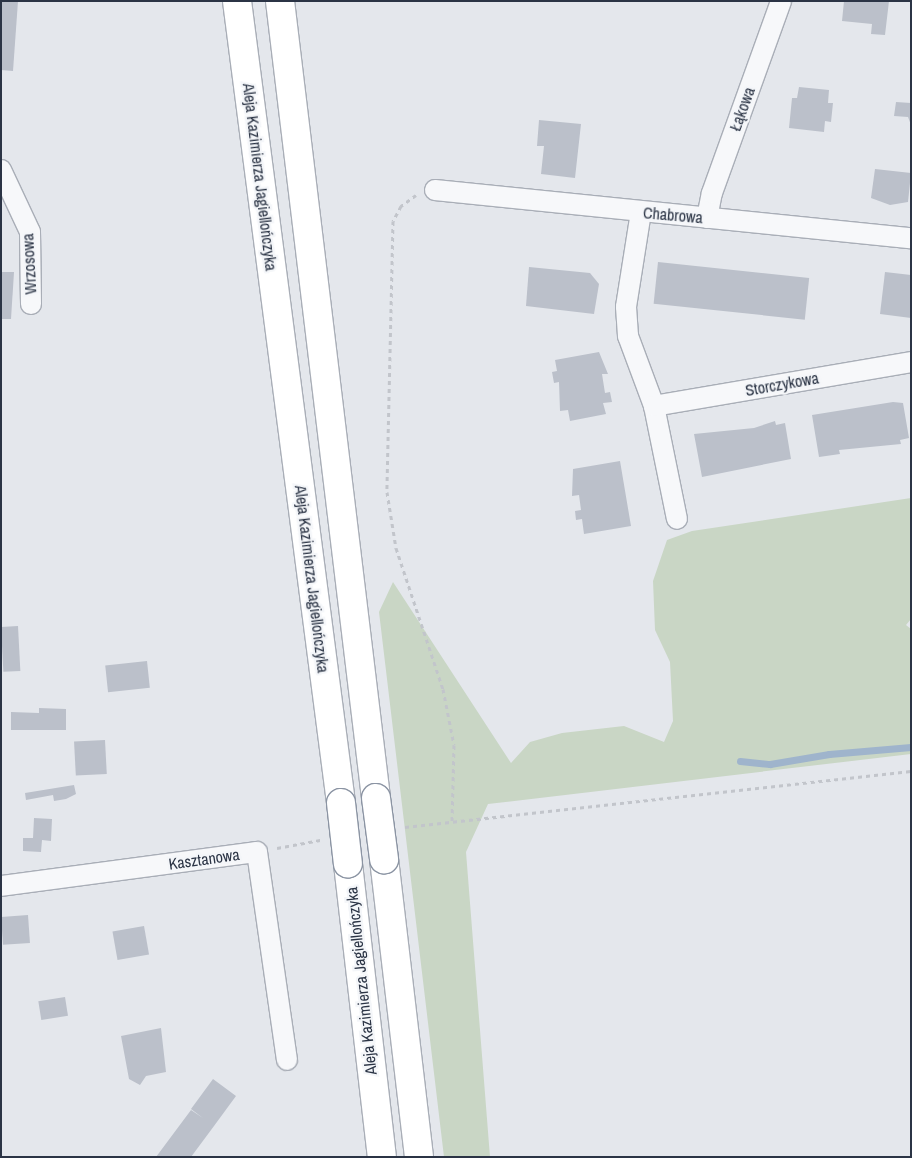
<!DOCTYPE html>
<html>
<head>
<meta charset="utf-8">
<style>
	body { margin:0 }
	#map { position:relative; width:912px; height:1158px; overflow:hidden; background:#e4e7ec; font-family:"Archivo Narrow",sans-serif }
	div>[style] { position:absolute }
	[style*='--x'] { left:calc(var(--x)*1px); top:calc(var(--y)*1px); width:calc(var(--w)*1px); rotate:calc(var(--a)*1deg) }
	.green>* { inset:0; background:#c9d6c5 }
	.stream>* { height:7px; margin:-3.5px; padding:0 3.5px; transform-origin:3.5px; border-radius:3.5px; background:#9fb4cc }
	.building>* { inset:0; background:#bbc0ca; transform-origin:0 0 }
	.path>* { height:3px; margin-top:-1.5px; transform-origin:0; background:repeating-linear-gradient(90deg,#c2c5cb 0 4px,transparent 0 8px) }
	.roads { filter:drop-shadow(1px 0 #a9aeb7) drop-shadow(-1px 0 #a9aeb7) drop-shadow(0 1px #a9aeb7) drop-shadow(0 -1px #a9aeb7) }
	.minor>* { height:20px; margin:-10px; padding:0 10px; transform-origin:10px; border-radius:10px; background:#f7f8fa }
	.motorway>* { height:28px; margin:-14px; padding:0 14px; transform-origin:14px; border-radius:14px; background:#fff }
	.bridges { filter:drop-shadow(1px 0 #8b94a3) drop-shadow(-1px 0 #8b94a3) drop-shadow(0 1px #8b94a3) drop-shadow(0 -1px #8b94a3) }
	.motorway-bridge>* { height:28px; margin:-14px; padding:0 14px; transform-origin:14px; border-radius:14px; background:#fff }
	span { translate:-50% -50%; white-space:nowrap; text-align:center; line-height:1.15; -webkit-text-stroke:4.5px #f4f6f9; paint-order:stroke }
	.street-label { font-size:16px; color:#2b3445 }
	.frame { position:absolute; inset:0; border:2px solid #2b3445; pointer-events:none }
</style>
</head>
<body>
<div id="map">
	<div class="green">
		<i style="clip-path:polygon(911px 498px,911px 619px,906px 625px,911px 629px,911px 754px,488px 804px,466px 852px,490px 1157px,444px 1157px,379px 612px,393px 582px,511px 763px,530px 742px,562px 733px,624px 726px,664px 742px,673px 721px,670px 662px,655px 630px,653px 581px,667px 540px,692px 531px)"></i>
	</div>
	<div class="stream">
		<i style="--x:740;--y:761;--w:30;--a:6"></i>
		<i style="--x:770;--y:764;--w:60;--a:-9.6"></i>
		<i style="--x:829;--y:754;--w:82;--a:-4.9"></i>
	</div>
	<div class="building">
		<i style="clip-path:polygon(1px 1px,18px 1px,13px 71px,1px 70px)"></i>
		<i style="clip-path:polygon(844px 1px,889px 1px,885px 35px,871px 34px,872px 24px,842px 21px)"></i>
		<i style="clip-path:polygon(799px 87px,829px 90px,828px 103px,833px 103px,831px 122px,825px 121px,824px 132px,789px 128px,792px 98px,797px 98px)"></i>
		<i style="clip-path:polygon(896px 102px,911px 103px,911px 125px,908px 117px,894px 116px)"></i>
		<i style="clip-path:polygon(539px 120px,581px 124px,575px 178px,541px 174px,544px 146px,537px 146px)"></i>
		<i style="clip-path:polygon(875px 169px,911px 173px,908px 202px,890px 205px,871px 198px)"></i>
		<i style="left:658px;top:262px;width:152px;height:42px;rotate:6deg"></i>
		<i style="clip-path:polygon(529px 267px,590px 273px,599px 284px,594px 314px,526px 306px)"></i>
		<i style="clip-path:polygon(1px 272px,14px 272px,11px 319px,1px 319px)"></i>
		<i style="clip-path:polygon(885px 272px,911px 275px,911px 318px,880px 314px)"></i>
		<i style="clip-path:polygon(599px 352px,608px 374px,602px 374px,605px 393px,610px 392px,612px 402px,603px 403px,606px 414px,570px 421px,568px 410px,560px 411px,559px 382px,554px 383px,552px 372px,557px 371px,555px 360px)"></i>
		<i style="clip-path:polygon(893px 402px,903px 403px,909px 438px,900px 440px,901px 444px,839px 450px,840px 454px,819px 457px,812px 415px)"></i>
		<i style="clip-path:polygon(775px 421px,776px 425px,785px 423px,791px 459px,702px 477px,694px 434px,754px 428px)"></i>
		<i style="clip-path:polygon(620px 461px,631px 526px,584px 534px,582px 519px,576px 520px,575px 511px,581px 510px,579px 495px,572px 496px,573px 469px)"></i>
		<i style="left:18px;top:626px;width:45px;height:17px;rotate:87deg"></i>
		<i style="left:147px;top:661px;width:27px;height:42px;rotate:84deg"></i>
		<i style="clip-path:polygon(39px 708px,66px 709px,66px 730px,11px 730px,11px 712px,39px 713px)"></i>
		<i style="left:105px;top:740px;width:34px;height:31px;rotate:87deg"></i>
		<i style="clip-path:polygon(74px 785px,76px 794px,66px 799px,54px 801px,53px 795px,26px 800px,25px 793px)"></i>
		<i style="clip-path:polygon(34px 818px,52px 819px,51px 841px,42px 840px,41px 852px,23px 851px,23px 838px,33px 838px)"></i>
		<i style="left:28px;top:915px;width:28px;height:27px;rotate:86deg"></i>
		<i style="left:144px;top:926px;width:29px;height:32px;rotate:80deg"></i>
		<i style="left:65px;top:997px;width:19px;height:27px;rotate:81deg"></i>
		<i style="clip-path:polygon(161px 1028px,166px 1072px,146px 1076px,140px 1085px,129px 1079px,121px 1036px)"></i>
		<i style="clip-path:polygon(213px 1079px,236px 1096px,214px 1126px,191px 1157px,156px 1157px,191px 1110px,203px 1118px,191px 1109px)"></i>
	</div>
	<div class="path">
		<i style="--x:416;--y:195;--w:19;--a:144"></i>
		<i style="--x:401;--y:206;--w:17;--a:118"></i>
		<i style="--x:393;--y:221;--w:271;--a:91.3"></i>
		<i style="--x:387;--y:492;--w:57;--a:80.9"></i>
		<i style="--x:396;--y:548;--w:149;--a:71.6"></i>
		<i style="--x:443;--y:689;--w:57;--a:78.9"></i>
		<i style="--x:454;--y:745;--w:77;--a:91.5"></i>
		<i style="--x:405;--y:827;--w:509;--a:-6.32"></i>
		<i style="--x:277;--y:848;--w:44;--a:-10.5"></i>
	</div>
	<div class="roads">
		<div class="minor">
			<i style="--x:1;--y:170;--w:68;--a:64.9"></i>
			<i style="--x:30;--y:232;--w:72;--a:89.2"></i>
			<i style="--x:435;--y:190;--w:478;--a:5.8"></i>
			<i style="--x:641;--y:212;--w:96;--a:99"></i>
			<i style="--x:626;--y:307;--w:29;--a:86"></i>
			<i style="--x:628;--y:336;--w:75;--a:69.6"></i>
			<i style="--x:654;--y:406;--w:115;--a:78.5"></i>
			<i style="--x:707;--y:218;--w:25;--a:-79"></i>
			<i style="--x:712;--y:193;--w:204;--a:-70.2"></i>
			<i style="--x:654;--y:406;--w:261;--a:-9.7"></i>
			<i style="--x:1;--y:886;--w:258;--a:-7.6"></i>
			<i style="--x:257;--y:852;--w:210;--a:81.8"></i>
		</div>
		<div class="motorway">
			<i style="--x:237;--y:1;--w:809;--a:82.61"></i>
			<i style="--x:280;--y:1;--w:803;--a:83.13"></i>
			<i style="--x:384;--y:859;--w:300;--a:83.3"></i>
			<i style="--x:348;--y:864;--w:295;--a:83.4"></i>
		</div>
	</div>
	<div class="bridges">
		<div class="motorway-bridge">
			<i style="--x:376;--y:798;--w:62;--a:82.5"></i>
			<i style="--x:341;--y:803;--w:61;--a:83.5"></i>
		</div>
	</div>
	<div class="street-label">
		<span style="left:742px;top:109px;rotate:-70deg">Łąkowa</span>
		<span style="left:260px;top:177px;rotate:83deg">Aleja Kazimierza Jagiellończyka</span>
		<span style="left:673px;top:215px;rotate:5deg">Chabrowa</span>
		<span style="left:29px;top:264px;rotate:-93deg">Wrzosowa</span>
		<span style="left:782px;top:384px;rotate:-10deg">Storczykowa</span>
		<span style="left:312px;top:579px;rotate:83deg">Aleja Kazimierza Jagiellończyka</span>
		<span style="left:204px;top:859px;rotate:-8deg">Kasztanowa</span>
		<span style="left:361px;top:981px;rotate:-96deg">Aleja Kazimierza Jagiellończyka</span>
	</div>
	<div class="frame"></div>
</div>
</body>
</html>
